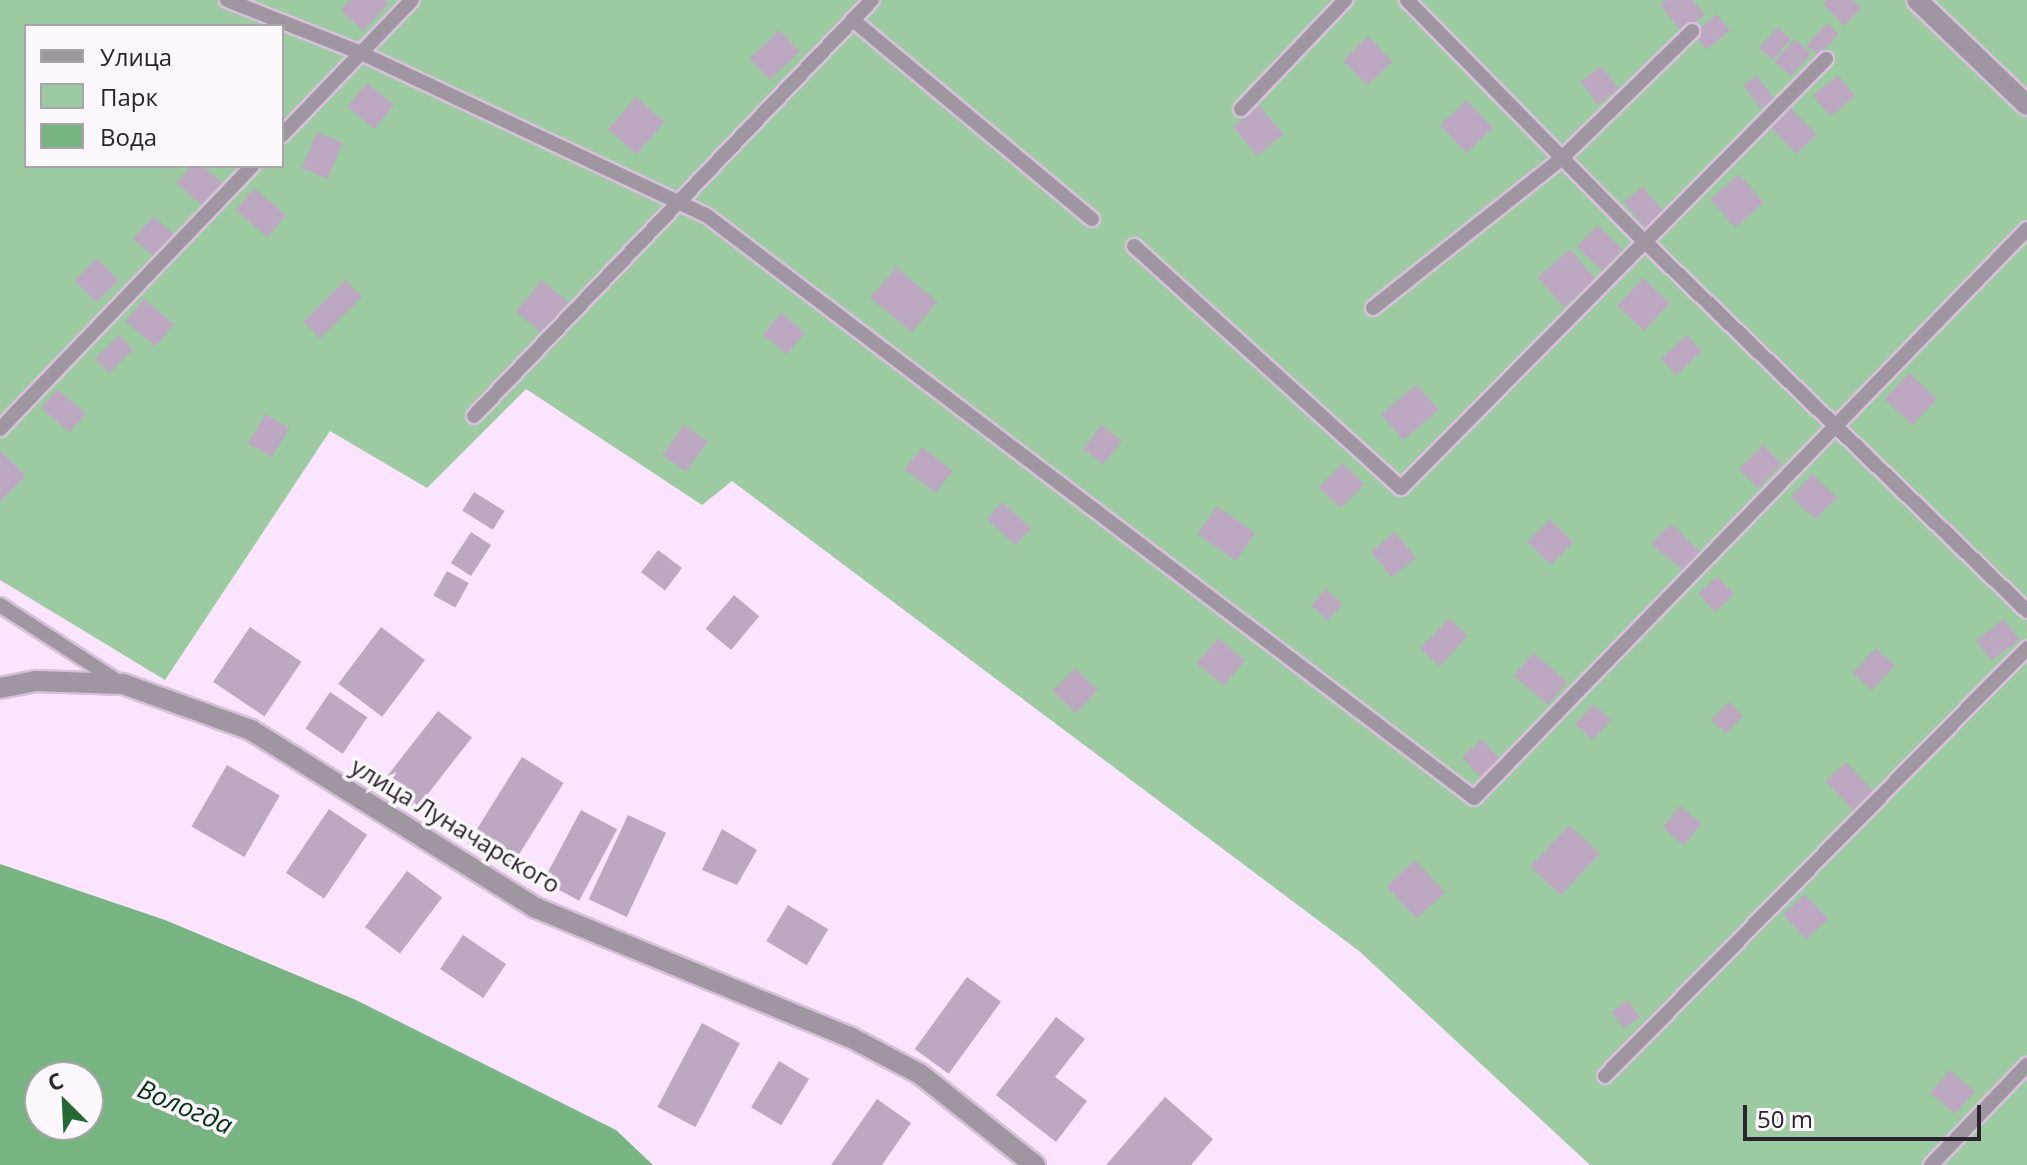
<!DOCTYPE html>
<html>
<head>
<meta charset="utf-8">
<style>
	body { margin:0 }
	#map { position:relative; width:2027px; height:1165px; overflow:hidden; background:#fae4fe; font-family:"Open Sans",sans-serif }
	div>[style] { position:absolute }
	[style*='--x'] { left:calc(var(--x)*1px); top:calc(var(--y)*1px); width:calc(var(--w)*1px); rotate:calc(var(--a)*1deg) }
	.green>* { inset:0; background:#9ccba2 }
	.water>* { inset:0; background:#78b481 }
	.building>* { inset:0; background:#bda8c1; transform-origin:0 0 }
	.roads { filter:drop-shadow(2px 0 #d5c1d8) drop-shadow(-2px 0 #d5c1d8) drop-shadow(0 2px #d5c1d8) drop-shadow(0 -2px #d5c1d8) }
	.service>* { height:14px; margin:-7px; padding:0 7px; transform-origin:7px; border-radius:7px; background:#9f96a1 }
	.minor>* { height:20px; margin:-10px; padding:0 10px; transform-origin:10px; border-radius:10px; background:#9f96a1 }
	span { translate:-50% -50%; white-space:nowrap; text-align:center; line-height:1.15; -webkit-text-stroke:7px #fdf8fd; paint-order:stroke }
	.street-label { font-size:24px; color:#2b232d }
	.water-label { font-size:26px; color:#043312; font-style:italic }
	.legend { position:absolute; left:24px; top:24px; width:260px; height:144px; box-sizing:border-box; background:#fdf8fd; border:2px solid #a9a3aa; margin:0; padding:10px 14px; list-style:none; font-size:24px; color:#2b232d }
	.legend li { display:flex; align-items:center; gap:16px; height:40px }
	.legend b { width:40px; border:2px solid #a9a3aa }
	.north { position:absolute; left:24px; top:1061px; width:80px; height:80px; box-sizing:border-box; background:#fdf8fd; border:2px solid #a9a3aa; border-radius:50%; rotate:336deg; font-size:22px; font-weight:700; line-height:32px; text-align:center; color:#2b232d }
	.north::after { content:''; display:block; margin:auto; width:28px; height:36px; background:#246934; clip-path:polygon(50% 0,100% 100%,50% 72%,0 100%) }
	.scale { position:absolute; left:1743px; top:1105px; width:238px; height:36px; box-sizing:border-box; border:4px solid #2b232d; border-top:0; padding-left:10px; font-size:24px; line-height:28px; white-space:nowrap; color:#2b232d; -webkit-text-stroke:6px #fdf8fd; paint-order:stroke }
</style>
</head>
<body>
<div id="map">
	<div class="green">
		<i style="clip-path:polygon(evenodd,0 0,2027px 0,2027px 1165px,1590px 1165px,1359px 951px,732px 481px,702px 505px,526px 389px,427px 488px,330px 431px,165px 680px,0 580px,0 0,26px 26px,282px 26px,282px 166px,26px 166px,26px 26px)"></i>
	</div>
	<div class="water">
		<i style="clip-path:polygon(evenodd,0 864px,165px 920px,356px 1000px,616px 1130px,653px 1165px,0 1165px,0 864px,40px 1077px,88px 1077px,88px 1125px,40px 1125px,40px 1077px)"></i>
	</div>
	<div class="building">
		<i style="clip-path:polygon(350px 0,386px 0,389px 3px,363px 31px,341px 10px)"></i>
		<i style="clip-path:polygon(1666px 0,1693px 0,1705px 15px,1683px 33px,1660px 5px)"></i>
		<i style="clip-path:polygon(1827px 0,1853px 0,1861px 8px,1844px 26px,1823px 4px)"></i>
		<i style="left:1717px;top:14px;width:21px;height:31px;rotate:51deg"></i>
		<i style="left:1827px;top:23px;width:16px;height:30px;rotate:43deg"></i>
		<i style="left:1778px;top:27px;width:18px;height:28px;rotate:43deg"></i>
		<i style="left:779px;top:30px;width:30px;height:41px;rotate:46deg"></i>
		<i style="left:1368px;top:36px;width:35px;height:35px;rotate:46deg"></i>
		<i style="left:1795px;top:39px;width:22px;height:30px;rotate:43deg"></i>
		<i style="left:1601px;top:66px;width:29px;height:26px;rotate:52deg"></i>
		<i style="left:1757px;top:75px;width:29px;height:17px;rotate:54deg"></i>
		<i style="left:1838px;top:75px;width:27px;height:32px;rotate:51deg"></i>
		<i style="left:367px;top:83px;width:35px;height:31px;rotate:39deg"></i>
		<i style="left:636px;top:97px;width:38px;height:43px;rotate:41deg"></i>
		<i style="left:1467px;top:100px;width:38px;height:37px;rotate:47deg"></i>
		<i style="left:1259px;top:105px;width:38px;height:34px;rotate:50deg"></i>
		<i style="left:1791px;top:108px;width:37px;height:28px;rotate:46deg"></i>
		<i style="left:317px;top:132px;width:28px;height:39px;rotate:23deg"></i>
		<i style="clip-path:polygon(191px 166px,202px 166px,222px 182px,203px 205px,176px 183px)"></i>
		<i style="left:1739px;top:174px;width:38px;height:38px;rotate:49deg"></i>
		<i style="left:1643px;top:186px;width:36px;height:25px;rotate:51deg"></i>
		<i style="left:254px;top:188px;width:42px;height:29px;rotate:40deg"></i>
		<i style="left:153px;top:216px;width:29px;height:30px;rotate:41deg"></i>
		<i style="left:1597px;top:225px;width:35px;height:30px;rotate:43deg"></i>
		<i style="left:1570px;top:249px;width:40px;height:43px;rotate:49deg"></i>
		<i style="left:97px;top:258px;width:31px;height:32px;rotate:45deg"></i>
		<i style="left:896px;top:267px;width:54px;height:40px;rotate:40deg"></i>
		<i style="left:1643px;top:278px;width:37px;height:38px;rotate:43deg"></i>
		<i style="left:345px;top:280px;width:24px;height:59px;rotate:45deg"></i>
		<i style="left:542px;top:280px;width:34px;height:41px;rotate:40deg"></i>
		<i style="left:144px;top:299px;width:39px;height:29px;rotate:40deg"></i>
		<i style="left:781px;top:313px;width:31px;height:28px;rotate:40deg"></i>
		<i style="left:119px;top:335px;width:20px;height:34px;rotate:45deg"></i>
		<i style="left:1687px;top:335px;width:22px;height:35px;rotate:47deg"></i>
		<i style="left:1909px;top:373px;width:38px;height:36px;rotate:43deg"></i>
		<i style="left:1417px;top:384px;width:34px;height:47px;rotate:50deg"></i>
		<i style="left:57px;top:389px;width:38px;height:25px;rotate:40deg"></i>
		<i style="left:265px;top:414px;width:28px;height:34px;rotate:30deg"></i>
		<i style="left:684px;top:425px;width:29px;height:37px;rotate:36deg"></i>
		<i style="left:1101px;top:425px;width:26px;height:30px;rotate:37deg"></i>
		<i style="left:1763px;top:445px;width:27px;height:34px;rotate:45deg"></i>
		<i style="left:922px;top:447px;width:39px;height:28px;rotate:38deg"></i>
		<i style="clip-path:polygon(0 450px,26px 476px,0 502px)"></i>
		<i style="left:1343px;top:463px;width:30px;height:34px;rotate:45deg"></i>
		<i style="left:1812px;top:474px;width:34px;height:31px;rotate:43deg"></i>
		<i style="left:474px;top:492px;width:36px;height:22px;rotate:32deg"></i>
		<i style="left:1002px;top:502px;width:39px;height:23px;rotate:42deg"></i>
		<i style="left:1217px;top:506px;width:47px;height:34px;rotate:35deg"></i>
		<i style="left:1550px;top:519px;width:33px;height:32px;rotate:45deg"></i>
		<i style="clip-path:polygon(1671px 524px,1702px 553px,1684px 571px,1651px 544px)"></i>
		<i style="left:471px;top:532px;width:24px;height:37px;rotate:33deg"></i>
		<i style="left:1395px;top:532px;width:33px;height:31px;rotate:51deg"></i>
		<i style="left:658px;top:550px;width:30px;height:28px;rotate:37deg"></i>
		<i style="left:447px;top:571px;width:25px;height:28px;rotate:29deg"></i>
		<i style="left:1717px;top:576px;width:25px;height:26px;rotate:47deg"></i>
		<i style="left:1326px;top:589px;width:23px;height:22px;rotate:43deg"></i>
		<i style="left:734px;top:595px;width:33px;height:44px;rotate:40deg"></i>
		<i style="left:1449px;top:618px;width:26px;height:42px;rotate:43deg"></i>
		<i style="left:2004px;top:619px;width:26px;height:35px;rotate:53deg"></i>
		<i style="left:250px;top:627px;width:62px;height:66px;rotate:34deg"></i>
		<i style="left:381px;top:627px;width:55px;height:71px;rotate:37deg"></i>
		<i style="left:1218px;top:638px;width:35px;height:33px;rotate:40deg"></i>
		<i style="left:1876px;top:648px;width:26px;height:34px;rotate:43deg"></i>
		<i style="left:1533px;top:653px;width:45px;height:30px;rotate:40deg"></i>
		<i style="left:1075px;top:668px;width:32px;height:32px;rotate:44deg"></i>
		<i style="left:330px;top:692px;width:45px;height:44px;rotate:34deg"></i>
		<i style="left:1729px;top:702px;width:20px;height:25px;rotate:45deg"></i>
		<i style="left:1593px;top:704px;width:24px;height:27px;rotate:42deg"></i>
		<i style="left:438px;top:711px;width:43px;height:90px;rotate:38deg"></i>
		<i style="left:1482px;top:739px;width:28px;height:27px;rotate:48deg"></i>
		<i style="left:522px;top:757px;width:49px;height:102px;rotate:32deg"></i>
		<i style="left:1846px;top:762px;width:42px;height:28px;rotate:47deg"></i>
		<i style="left:227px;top:765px;width:61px;height:71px;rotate:30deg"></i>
		<i style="left:1680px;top:806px;width:28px;height:28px;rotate:39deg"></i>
		<i style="left:329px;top:809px;width:46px;height:77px;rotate:34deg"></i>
		<i style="left:581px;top:810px;width:41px;height:81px;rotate:28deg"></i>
		<i style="left:628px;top:815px;width:42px;height:93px;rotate:25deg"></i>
		<i style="left:1569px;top:825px;width:42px;height:57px;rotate:43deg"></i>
		<i style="clip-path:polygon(722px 829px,757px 850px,737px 885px,702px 870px)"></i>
		<i style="left:1415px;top:860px;width:44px;height:39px;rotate:47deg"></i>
		<i style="left:407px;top:871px;width:44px;height:70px;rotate:37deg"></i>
		<i style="left:1805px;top:894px;width:34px;height:30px;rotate:47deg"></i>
		<i style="left:788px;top:905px;width:47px;height:42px;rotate:31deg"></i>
		<i style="left:463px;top:935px;width:52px;height:41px;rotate:34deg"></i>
		<i style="left:967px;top:977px;width:42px;height:89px;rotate:36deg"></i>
		<i style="left:1628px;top:1000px;width:21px;height:20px;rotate:55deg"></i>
		<i style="clip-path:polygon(1056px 1017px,1085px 1039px,1055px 1077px,1087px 1101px,1056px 1142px,996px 1095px)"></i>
		<i style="left:702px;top:1023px;width:43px;height:95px;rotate:28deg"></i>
		<i style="left:779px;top:1061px;width:35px;height:54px;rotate:31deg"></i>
		<i style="left:1950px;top:1070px;width:33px;height:30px;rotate:41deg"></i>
		<i style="clip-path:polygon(1165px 1097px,1213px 1139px,1191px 1165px,1106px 1165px)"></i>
		<i style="clip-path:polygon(877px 1099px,911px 1123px,882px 1165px,831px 1165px)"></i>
	</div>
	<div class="roads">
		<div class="service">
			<i style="--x:227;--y:0;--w:144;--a:21.6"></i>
			<i style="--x:361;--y:53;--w:381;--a:25.2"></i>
			<i style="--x:706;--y:215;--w:964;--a:37.2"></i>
			<i style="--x:1474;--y:798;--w:793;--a:-45.82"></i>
			<i style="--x:1407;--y:0;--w:339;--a:45.5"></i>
			<i style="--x:1645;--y:242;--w:531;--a:44.01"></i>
			<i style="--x:853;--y:20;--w:311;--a:39.8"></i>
			<i style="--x:1241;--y:109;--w:151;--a:-46.3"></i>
			<i style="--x:282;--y:135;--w:187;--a:-46.1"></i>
			<i style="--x:1134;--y:246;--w:360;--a:42.2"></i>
			<i style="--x:1401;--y:488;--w:604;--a:-45.27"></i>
			<i style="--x:1373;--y:308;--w:241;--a:-38.4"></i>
			<i style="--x:1562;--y:158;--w:182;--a:-44.3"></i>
			<i style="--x:474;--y:416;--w:576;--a:-46.27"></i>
			<i style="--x:0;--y:429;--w:364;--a:-46.2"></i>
			<i style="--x:0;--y:605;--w:145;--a:32.9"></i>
			<i style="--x:1605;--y:1076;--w:601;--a:-45.4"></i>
			<i style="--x:1931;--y:1165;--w:139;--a:-46.2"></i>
		</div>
		<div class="minor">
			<i style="--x:1917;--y:0;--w:152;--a:43.7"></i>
			<i style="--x:0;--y:688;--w:37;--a:-11"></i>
			<i style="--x:36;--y:681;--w:87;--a:2"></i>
			<i style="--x:123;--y:684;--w:136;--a:19.8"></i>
			<i style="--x:251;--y:730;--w:334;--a:32"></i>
			<i style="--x:534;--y:907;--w:342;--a:22.4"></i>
			<i style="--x:850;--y:1037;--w:79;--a:27.9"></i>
			<i style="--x:920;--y:1074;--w:147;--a:38.4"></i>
		</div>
	</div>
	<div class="street-label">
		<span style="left:456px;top:825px;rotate:31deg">улица Луначарского</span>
	</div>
	<div class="water-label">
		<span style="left:185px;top:1107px;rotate:23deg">Вологда</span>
	</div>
	<ul class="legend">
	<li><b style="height:10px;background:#9f96a1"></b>Улица</li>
	<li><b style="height:22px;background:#9ccba2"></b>Парк</li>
	<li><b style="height:22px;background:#78b481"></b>Вода</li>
	</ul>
	<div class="north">С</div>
	<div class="scale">50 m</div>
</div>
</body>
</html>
